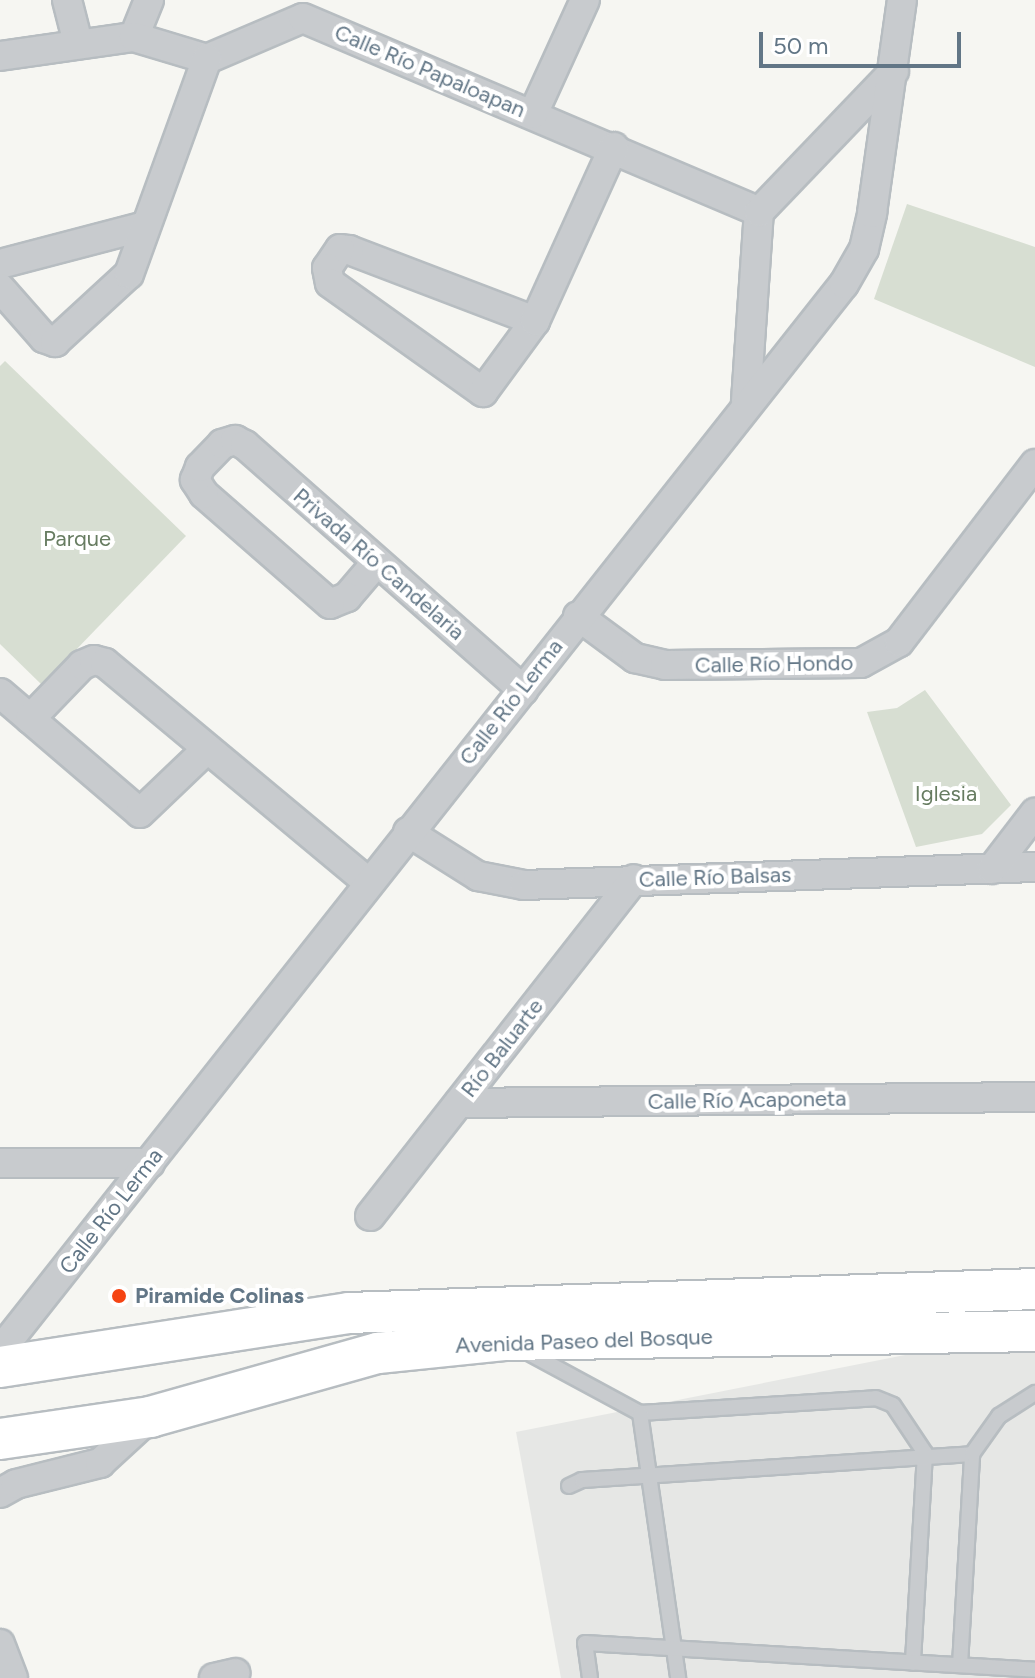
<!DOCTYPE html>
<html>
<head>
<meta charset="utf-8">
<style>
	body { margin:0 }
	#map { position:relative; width:1035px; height:1678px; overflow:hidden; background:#f6f6f2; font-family:Figtree,sans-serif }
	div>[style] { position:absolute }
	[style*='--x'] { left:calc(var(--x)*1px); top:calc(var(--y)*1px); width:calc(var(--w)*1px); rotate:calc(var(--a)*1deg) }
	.built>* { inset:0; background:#e6e7e5 }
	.green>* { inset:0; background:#d7ded2 }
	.roads { filter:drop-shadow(2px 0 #b7bdc1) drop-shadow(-2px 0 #b7bdc1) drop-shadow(0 2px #b7bdc1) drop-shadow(0 -2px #b7bdc1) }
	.lane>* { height:14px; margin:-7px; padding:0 7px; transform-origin:7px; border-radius:7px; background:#c8cbce }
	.street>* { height:28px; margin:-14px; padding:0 14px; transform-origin:14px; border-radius:14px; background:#c8cbce }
	.secondary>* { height:40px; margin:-20px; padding:0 20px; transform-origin:20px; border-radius:20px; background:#fff }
	.dots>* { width:22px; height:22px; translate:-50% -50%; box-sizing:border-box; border:4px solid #fff; border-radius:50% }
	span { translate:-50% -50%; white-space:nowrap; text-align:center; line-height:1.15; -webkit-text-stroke:8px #fff; paint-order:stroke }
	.street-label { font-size:22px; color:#627686 }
	.park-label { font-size:22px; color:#677c61 }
	.poi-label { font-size:22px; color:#627686; font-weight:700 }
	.left { translate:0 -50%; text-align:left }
	.scale { position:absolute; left:759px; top:32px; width:202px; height:36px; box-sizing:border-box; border:4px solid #627686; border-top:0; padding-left:10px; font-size:24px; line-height:28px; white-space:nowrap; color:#627686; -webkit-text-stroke:6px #fff; paint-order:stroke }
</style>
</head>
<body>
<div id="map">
	<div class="built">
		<i style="clip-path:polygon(971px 1342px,1035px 1346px,1035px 1678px,561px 1678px,516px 1432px)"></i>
	</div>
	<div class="green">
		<i style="clip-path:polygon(907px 204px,1035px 247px,1035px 367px,874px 299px)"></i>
		<i style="clip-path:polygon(5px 361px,186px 536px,42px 685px,0 644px,0 366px)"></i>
		<i style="clip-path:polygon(925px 690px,1011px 805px,982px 834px,916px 847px,867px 712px,897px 708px)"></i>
	</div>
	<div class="roads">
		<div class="lane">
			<i style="--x:527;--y:1352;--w:128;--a:28.4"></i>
			<i style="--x:640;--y:1413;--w:236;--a:-3.6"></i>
			<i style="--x:876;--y:1398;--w:18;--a:22"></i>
			<i style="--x:893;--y:1405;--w:58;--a:56.3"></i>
			<i style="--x:925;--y:1453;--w:210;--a:93.3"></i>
			<i style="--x:640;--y:1413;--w:268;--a:81.8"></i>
			<i style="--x:569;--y:1486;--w:14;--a:-25"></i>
			<i style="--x:582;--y:1480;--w:391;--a:-3.8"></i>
			<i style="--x:960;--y:1665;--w:211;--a:-86.7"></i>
			<i style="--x:972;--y:1454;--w:47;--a:-54.6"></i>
			<i style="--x:999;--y:1416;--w:43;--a:-32.6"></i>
			<i style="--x:590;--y:1678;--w:35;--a:-98"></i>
			<i style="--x:585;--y:1643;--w:451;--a:3.4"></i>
		</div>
		<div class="street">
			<i style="--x:67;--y:0;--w:44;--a:75.7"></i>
			<i style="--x:134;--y:37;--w:40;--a:-68"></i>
			<i style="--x:0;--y:56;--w:135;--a:-8.1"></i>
			<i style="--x:134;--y:37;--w:76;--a:16.8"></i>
			<i style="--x:207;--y:59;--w:104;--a:-23.1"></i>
			<i style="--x:303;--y:18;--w:496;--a:23"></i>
			<i style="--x:533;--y:114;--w:125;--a:-65.5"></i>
			<i style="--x:0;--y:264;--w:150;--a:-14.7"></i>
			<i style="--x:0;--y:288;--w:67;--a:48.7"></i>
			<i style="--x:44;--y:338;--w:12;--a:20"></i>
			<i style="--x:55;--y:342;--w:100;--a:-42.6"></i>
			<i style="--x:129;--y:274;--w:229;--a:-70.1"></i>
			<i style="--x:535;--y:321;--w:199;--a:-159.1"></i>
			<i style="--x:349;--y:250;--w:9;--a:-174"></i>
			<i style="--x:340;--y:249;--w:23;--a:124"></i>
			<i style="--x:327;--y:268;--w:15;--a:79"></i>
			<i style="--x:330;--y:283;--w:188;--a:35.5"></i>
			<i style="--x:483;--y:392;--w:88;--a:-53.8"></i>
			<i style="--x:535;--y:321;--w:191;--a:-65.6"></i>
			<i style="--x:746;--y:401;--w:189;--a:-86.1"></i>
			<i style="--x:759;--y:212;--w:195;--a:-46.2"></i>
			<i style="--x:376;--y:563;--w:45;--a:130.5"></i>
			<i style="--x:347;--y:597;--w:18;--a:158"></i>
			<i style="--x:330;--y:604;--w:167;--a:-138.9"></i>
			<i style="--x:204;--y:494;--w:17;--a:-123"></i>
			<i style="--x:195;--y:480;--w:14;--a:-69"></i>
			<i style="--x:200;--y:467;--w:32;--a:-46"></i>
			<i style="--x:222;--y:444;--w:14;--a:-17"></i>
			<i style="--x:235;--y:440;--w:11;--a:27"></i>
			<i style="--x:245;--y:445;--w:371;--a:41.4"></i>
			<i style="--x:578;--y:616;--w:71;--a:36.4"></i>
			<i style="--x:635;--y:658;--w:31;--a:13"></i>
			<i style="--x:665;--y:665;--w:196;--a:-0.6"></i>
			<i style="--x:861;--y:663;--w:43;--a:-28.9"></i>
			<i style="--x:899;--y:642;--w:224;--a:-52.6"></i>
			<i style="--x:0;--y:693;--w:184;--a:40.6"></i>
			<i style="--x:140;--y:813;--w:93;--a:-43.7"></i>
			<i style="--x:30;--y:719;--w:75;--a:-46.1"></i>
			<i style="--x:82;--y:665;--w:13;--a:-23"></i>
			<i style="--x:94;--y:660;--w:11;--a:15"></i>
			<i style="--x:105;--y:663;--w:341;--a:39.8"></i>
			<i style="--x:408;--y:832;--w:83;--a:32.2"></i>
			<i style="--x:478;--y:876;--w:47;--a:11.1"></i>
			<i style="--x:524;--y:885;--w:511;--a:-2.02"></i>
			<i style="--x:992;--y:869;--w:71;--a:-52.5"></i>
			<i style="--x:459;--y:1103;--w:576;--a:-0.6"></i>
			<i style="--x:0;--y:1163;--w:150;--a:0"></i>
			<i style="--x:370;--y:1216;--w:428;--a:-51.9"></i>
			<i style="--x:0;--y:1351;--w:1360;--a:-51.66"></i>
			<i style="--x:844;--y:284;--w:40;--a:-60.3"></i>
			<i style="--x:864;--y:249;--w:37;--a:-77"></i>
			<i style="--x:872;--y:213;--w:215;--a:-82"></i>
			<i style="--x:0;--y:1493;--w:18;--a:-29"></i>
			<i style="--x:16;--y:1484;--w:87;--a:-14"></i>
			<i style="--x:100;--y:1463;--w:68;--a:-42.6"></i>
			<i style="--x:0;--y:1644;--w:36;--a:69"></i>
			<i style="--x:214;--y:1678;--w:22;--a:-13"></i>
		</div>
		<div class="secondary">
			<i style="--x:0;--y:1367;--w:353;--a:-8.8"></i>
			<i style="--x:349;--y:1313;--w:686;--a:-2"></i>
			<i style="--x:0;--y:1439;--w:152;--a:-8.3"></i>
			<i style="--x:150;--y:1417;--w:237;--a:-15.7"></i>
			<i style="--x:378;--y:1353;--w:129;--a:-5.8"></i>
			<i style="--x:506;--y:1340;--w:529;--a:-0.97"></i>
		</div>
	</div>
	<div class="dots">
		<i style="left:119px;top:1296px;background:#f54413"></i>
	</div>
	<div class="street-label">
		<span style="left:430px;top:71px;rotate:23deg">Calle Río Papaloapan</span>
		<span style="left:379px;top:564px;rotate:41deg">Privada Río Candelaria</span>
		<span style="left:774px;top:664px;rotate:-1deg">Calle Río Hondo</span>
		<span style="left:511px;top:702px;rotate:-52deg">Calle Río Lerma</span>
		<span style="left:715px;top:877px;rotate:-2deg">Calle Río Balsas</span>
		<span style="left:502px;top:1048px;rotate:-52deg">Río Baluarte</span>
		<span style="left:747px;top:1100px;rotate:-1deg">Calle Río Acaponeta</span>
		<span style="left:111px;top:1211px;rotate:-52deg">Calle Río Lerma</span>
		<span style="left:584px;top:1341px;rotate:-2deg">Avenida Paseo del Bosque</span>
	</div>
	<div class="park-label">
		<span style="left:77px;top:539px">Parque</span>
		<span style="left:946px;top:794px">Iglesia</span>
	</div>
	<div class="poi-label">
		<span class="left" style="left:135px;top:1296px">Piramide Colinas</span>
	</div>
	<div class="scale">50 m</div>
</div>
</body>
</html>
